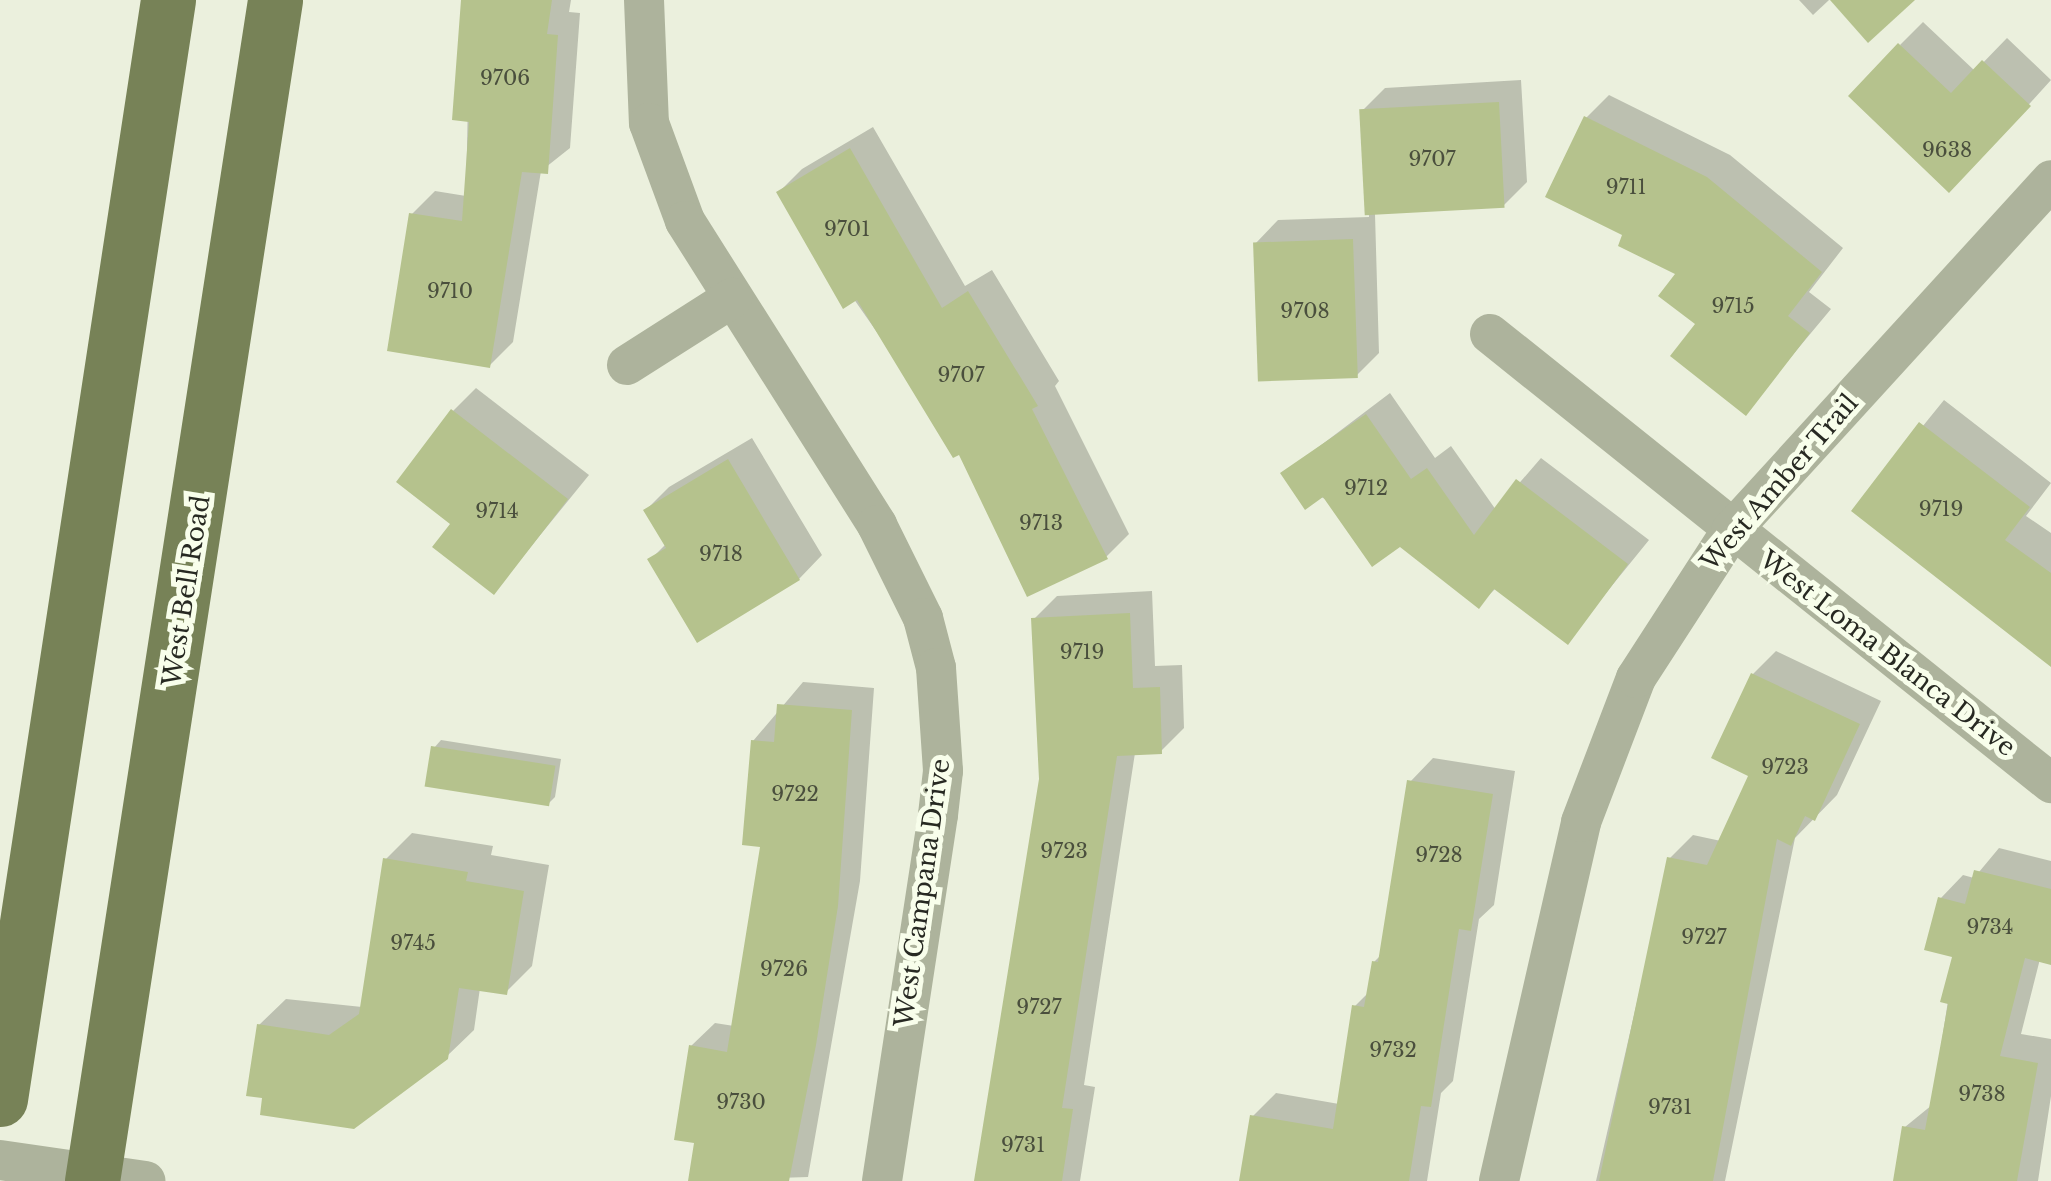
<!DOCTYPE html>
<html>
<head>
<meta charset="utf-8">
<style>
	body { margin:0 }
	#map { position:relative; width:2051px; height:1181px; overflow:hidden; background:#ebf0dd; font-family:"Libre Baskerville",serif }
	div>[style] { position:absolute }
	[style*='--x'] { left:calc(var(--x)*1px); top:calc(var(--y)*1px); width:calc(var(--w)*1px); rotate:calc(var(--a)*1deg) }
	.shadow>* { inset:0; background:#0003 }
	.building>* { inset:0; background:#b5c28d; transform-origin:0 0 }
	.minor>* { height:40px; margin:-20px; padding:0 20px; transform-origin:20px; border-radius:20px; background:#adb39c }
	.primary>* { height:55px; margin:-27.5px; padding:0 27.5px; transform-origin:27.5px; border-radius:27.5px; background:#778257 }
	span { translate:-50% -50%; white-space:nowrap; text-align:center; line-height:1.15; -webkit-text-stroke:10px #f8feeb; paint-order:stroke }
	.number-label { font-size:20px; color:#4a4f3d }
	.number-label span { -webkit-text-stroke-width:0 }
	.street-label { font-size:25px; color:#272922 }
</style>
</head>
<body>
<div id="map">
	<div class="shadow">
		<i style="clip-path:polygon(470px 0,571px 0,569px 12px,580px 13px,570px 148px,541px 171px,513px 342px,489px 366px,412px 214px,435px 191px,466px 196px)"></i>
		<i style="clip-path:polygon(1799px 0,1829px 0,1813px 15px)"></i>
		<i style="clip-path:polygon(1923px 22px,1975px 71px,2007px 38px,2051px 80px,1972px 167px,1900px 45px)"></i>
		<i style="clip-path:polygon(1521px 80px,1527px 182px,1504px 205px,1375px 214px,1379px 353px,1356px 376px,1255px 244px,1278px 220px,1369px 217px,1362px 111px,1385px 88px)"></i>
		<i style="clip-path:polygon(1609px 95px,1730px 155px,1843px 248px,1809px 292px,1831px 309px,1745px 412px,1679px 273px,1626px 234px,1586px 118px)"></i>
		<i style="clip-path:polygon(873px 127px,965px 286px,992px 270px,1059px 381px,1055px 386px,1129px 534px,1106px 557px,960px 451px,779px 192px,802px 169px)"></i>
		<i style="clip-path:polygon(476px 388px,589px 475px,494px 592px,454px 523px,453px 411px)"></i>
		<i style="clip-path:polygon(1390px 393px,1435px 458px,1451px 446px,1496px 510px,1541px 458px,1649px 540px,1567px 641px,1496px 588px,1479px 605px,1400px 544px,1283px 474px)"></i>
		<i style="clip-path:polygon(1944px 400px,2051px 483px,2026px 516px,2051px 533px,2051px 661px,1854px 511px)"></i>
		<i style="clip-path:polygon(752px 438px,822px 555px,799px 579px,650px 560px,666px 544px,646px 510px,669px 487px)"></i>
		<i style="clip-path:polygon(1152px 591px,1155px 666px,1182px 665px,1184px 728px,1161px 751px,1135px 753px,1084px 1085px,1095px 1087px,1080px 1181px,976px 1181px,1041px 779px,1034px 619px,1057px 596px)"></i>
		<i style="clip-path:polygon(1776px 651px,1881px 701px,1837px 795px,1795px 838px,1725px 1181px,1596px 1181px,1670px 858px,1693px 835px,1721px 841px,1751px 774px,1753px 674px)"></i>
		<i style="clip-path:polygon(803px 682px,874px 688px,860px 881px,808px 1177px,691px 1181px,697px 1141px,691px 1046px,715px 1023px,734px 1026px,763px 845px,753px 741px)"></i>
		<i style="clip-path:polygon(441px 740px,561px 759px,555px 797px,548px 804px,434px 748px)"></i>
		<i style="clip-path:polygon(1433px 758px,1515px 771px,1494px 905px,1479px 919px,1453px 1081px,1441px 1093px,1427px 1181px,1242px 1181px,1252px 1117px,1276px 1093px,1339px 1104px,1355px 1006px,1369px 992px,1374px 962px,1382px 954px,1410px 782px)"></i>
		<i style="clip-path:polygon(412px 833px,493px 846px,491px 855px,549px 865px,532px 966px,506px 992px,480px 988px,474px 1030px,446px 1057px,265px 1096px,259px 1025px,286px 999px,362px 1007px,386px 859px)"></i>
		<i style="clip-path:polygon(1999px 848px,2051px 861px,2051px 962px,2040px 959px,2021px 1034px,2051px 1039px,2051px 1096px,2038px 1181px,1918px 1181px,1905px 1127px,1932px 1105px,1955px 955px,1940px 899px,1963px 875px,1974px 878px)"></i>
	</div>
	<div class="building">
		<i style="clip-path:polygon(461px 0,552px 0,547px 34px,558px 35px,548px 174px,522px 172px,490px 368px,387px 351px,409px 213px,462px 221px,469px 122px,452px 120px)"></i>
		<i style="clip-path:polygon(1830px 0,1915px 0,1868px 43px)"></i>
		<i style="clip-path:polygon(1898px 43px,1951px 93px,1982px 60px,2031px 106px,1949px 193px,1848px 96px)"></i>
		<i style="left:1499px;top:102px;width:106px;height:140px;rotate:87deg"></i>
		<i style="clip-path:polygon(1584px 116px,1707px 177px,1822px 272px,1788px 316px,1810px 333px,1746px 416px,1670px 356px,1695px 324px,1658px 296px,1675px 274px,1618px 246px,1622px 235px,1545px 197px)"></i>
		<i style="clip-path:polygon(850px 148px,942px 308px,968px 291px,1038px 406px,1032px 409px,1108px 559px,1027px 597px,959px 455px,953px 458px,857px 300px,843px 309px,776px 192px)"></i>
		<i style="left:1353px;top:239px;width:139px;height:100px;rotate:88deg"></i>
		<i style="clip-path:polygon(451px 409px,568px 499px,494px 595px,432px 547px,450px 524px,396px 482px)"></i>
		<i style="clip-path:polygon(1366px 414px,1411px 479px,1427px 468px,1474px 535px,1516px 479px,1628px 564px,1568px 645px,1494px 589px,1479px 609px,1400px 547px,1372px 567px,1323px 497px,1305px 510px,1280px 473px)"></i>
		<i style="clip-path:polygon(1919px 422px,2030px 507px,2005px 540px,2051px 573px,2051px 667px,1851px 511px)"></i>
		<i style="clip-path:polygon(728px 459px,800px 580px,697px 643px,647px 559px,666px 548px,643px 510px)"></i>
		<i style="clip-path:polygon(1130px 613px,1133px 688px,1160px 687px,1162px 754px,1117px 756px,1062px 1108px,1073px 1109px,1062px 1181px,974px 1181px,1039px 779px,1031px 618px)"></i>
		<i style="clip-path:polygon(1751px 673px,1860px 724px,1815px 821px,1805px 816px,1791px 846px,1777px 839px,1713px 1181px,1599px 1181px,1667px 857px,1707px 865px,1748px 776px,1711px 758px)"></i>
		<i style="clip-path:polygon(777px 704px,852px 710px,838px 906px,816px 1045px,789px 1181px,688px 1181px,694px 1143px,674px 1140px,689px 1045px,727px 1052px,760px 847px,742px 845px,751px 740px,774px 742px)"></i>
		<i style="left:431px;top:746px;width:126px;height:41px;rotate:9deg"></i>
		<i style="clip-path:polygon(1407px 780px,1493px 794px,1471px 931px,1459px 929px,1431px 1107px,1421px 1106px,1409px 1181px,1239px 1181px,1250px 1115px,1333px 1129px,1352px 1005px,1364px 1007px,1372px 961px,1378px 962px)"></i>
		<i style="clip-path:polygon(383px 858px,468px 872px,466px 881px,524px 891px,507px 995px,459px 988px,448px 1059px,354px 1129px,260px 1115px,262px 1098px,246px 1096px,257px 1024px,329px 1035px,359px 1014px)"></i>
		<i style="clip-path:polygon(1974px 870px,2051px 889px,2051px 965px,2025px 958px,2000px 1056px,2038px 1063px,2017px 1181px,1893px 1181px,1902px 1126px,1925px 1130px,1948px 1004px,1940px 1002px,1952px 957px,1924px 950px,1938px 897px,1965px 904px)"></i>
	</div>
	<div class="minor">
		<i style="--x:644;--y:0;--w:123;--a:87.7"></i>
		<i style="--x:649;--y:123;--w:104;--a:69.8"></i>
		<i style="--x:685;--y:221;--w:360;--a:57.7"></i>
		<i style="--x:877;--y:525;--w:104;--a:63.7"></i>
		<i style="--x:923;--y:618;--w:52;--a:75.4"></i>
		<i style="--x:936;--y:668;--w:103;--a:86.1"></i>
		<i style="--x:943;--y:771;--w:44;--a:96.5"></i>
		<i style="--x:938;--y:815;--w:370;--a:98.7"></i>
		<i style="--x:1490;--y:334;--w:719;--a:38.67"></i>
		<i style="--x:627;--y:365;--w:125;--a:-32.5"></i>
		<i style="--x:0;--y:1160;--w:147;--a:8.2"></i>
		<i style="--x:1499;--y:1181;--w:368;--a:-77.1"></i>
		<i style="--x:1581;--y:822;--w:154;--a:-69.1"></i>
		<i style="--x:1636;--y:678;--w:175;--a:-57.1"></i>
		<i style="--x:1731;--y:531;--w:475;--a:-47.6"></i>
	</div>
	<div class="primary">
		<i style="--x:0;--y:1099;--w:1112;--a:-81.31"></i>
		<i style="--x:92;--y:1181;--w:1195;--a:-81.19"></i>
	</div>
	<div class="number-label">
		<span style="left:505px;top:78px">9706</span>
		<span style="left:1947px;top:150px">9638</span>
		<span style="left:1432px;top:159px">9707</span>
		<span style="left:1626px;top:187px">9711</span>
		<span style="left:847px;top:229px">9701</span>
		<span style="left:450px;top:291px">9710</span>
		<span style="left:1733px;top:306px">9715</span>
		<span style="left:1305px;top:311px">9708</span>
		<span style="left:961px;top:375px">9707</span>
		<span style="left:1366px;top:488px">9712</span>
		<span style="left:1941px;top:509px">9719</span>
		<span style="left:497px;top:511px">9714</span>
		<span style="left:1041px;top:523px">9713</span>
		<span style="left:721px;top:554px">9718</span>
		<span style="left:1082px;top:652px">9719</span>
		<span style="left:1785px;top:767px">9723</span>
		<span style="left:795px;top:794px">9722</span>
		<span style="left:1064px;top:851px">9723</span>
		<span style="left:1439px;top:855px">9728</span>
		<span style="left:1990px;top:927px">9734</span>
		<span style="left:1704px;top:937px">9727</span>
		<span style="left:413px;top:943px">9745</span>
		<span style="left:784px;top:969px">9726</span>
		<span style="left:1039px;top:1007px">9727</span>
		<span style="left:1393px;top:1050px">9732</span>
		<span style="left:1982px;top:1094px">9738</span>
		<span style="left:741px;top:1102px">9730</span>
		<span style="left:1670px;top:1107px">9731</span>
		<span style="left:1023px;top:1145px">9731</span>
	</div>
	<div class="street-label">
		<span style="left:1780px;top:483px;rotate:-49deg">West Amber Trail</span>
		<span style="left:187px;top:591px;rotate:-81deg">West Bell Road</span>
		<span style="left:1887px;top:654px;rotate:38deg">West Loma Blanca Drive</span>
		<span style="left:923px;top:893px;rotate:-82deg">West Campana Drive</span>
	</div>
</div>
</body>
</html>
